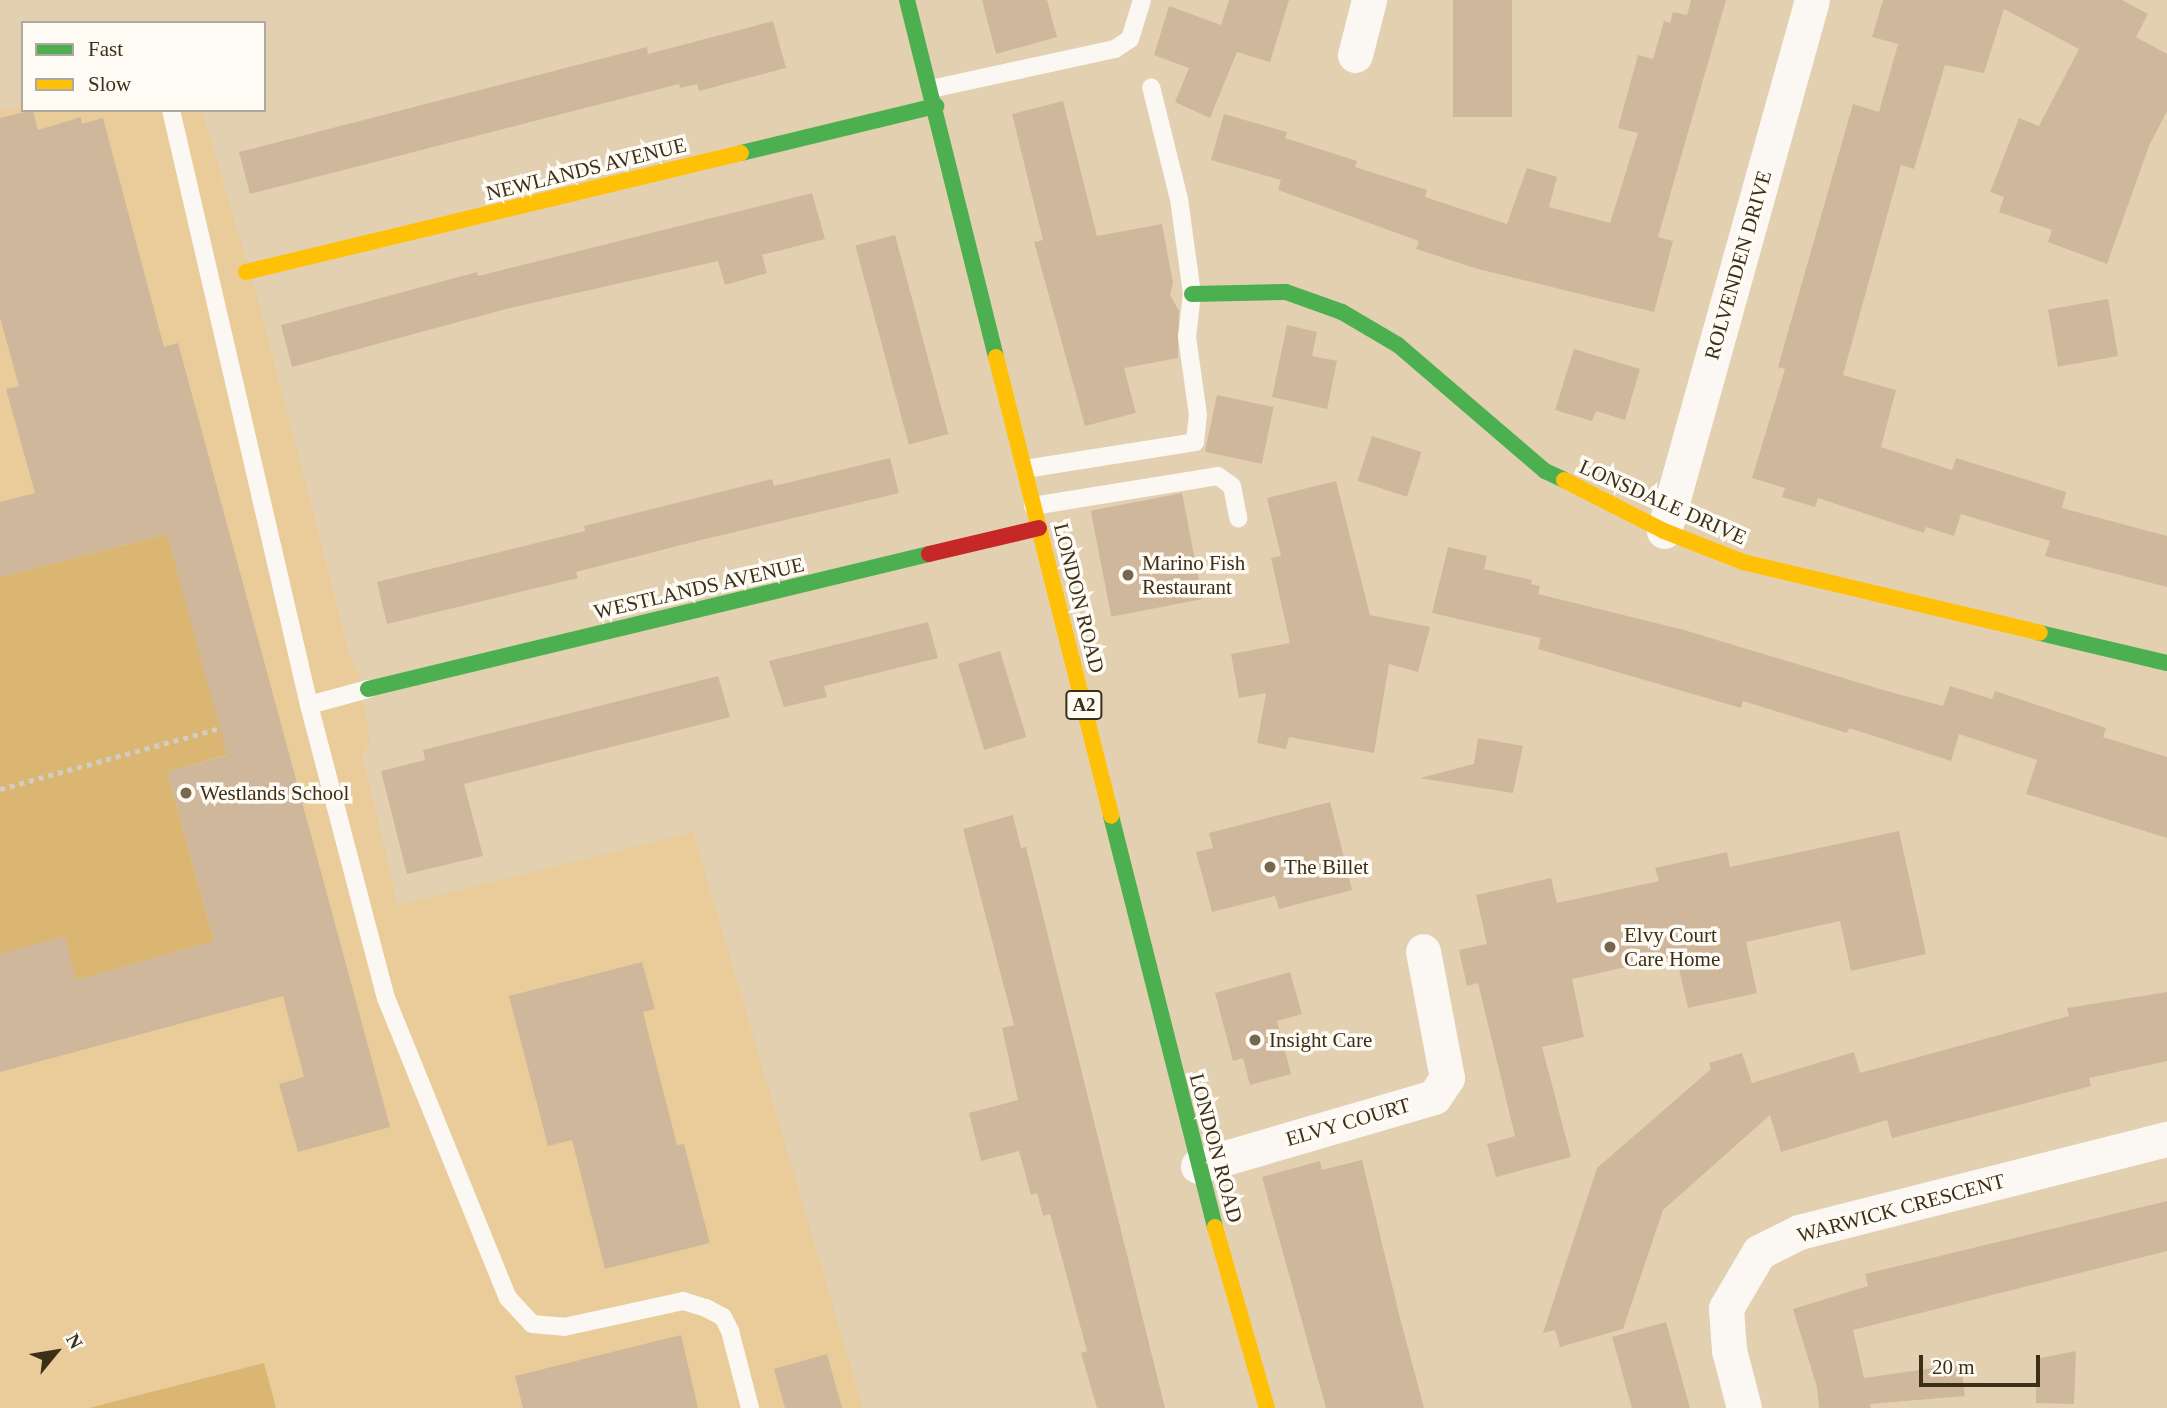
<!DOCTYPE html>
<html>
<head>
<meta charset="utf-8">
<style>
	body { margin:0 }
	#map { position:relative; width:2167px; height:1408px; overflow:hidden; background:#e3d0b1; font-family:"Times New Roman",serif }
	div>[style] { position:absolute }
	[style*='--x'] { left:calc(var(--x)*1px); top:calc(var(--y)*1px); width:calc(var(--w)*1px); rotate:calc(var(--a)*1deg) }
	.built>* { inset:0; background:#eacc9b }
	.green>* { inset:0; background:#dbb672 }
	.building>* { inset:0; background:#cfb79c; transform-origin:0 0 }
	.path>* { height:4.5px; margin-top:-2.25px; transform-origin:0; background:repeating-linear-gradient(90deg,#d2ccc2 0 5px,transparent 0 10px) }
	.lane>* { height:18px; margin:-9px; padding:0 9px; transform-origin:9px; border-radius:9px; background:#fbf8f3 }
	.street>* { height:35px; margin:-17.5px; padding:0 17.5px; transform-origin:17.5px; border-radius:17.5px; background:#fbf8f3 }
	.fast>* { height:16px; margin:-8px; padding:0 8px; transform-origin:8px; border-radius:8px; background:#4caf50 }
	.slow>* { height:16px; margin:-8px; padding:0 8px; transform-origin:8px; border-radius:8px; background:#ffc107 }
	.jam>* { height:16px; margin:-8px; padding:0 8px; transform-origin:8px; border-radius:8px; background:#c62828 }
	.dots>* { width:19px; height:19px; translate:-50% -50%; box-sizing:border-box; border:4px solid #fefbf5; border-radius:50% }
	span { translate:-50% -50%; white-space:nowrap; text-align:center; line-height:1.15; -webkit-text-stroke:7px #fefbf5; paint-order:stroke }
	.shield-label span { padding:2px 5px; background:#fefbf5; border:2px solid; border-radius:5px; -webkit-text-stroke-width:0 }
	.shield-label { font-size:19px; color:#3c2f18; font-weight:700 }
	.street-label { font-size:21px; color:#3c2f18 }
	.poi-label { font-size:21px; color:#3c2f18 }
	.left { translate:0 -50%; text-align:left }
	.legend { position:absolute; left:21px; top:21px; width:245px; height:91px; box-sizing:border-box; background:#fefbf5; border:2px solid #b0a99d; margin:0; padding:9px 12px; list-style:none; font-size:21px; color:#3c2f18 }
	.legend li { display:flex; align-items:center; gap:14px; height:35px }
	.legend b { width:35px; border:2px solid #b0a99d }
	.north { position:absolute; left:21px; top:1317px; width:70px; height:70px; -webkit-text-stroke:5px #fefbf5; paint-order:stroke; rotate:60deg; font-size:19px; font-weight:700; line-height:28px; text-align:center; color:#3c2f18 }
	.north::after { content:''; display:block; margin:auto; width:24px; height:32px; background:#3c2f18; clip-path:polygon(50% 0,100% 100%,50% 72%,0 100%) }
	.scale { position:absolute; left:1919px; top:1355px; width:121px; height:32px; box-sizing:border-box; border:4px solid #3c2f18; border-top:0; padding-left:9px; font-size:21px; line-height:24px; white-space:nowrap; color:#3c2f18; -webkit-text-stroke:5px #fefbf5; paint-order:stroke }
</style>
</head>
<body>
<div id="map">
	<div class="built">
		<i style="clip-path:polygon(23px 106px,23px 110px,202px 110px,258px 299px,351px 661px,359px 673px,370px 741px,362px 756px,398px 905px,693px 832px,863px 1408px,0 1408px,0 111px)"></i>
	</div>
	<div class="green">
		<i style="clip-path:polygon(167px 534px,229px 754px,167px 772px,214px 941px,0 1002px,0 577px)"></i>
		<i style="clip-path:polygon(264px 1363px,276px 1408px,89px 1408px)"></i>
	</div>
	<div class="building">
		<i style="clip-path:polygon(982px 0,1047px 0,1057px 37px,996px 54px)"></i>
		<i style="clip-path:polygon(1229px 0,1289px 0,1270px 62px,1237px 52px,1210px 118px,1175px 102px,1189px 68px,1154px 55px,1169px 6px,1221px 25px)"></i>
		<i style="left:1453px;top:0;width:59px;height:117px"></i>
		<i style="clip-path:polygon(1691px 0,1726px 0,1658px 237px,1673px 241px,1654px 312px,1478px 269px,1416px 249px,1419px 241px,1278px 190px,1281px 180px,1211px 160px,1224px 114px,1287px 132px,1285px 138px,1357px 161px,1355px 167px,1427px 190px,1425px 197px,1507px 224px,1527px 168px,1557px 177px,1549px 207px,1610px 223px,1638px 133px,1618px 128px,1638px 55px,1653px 59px,1664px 21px,1670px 23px,1673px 12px,1687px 15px)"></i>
		<i style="clip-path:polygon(1883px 0,2122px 0,2148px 14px,2136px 37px,2167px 54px,2167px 111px,2149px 146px,2107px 264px,2048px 242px,2052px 230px,1999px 212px,2004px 197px,1990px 192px,2019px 118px,2039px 126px,2079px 49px,2004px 9px,1984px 73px,1945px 65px,1914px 169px,1901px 165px,1843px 375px,1896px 390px,1881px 447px,1952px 470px,1956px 458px,2066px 492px,2062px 508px,2167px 536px,2167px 587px,2045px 556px,2050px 541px,1961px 514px,1954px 536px,1926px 527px,1924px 533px,1818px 498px,1815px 507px,1782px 497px,1785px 488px,1752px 478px,1785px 369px,1778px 367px,1853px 104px,1879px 112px,1898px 44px,1872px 37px)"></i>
		<i style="clip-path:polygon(773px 21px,786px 68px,699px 91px,697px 84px,680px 88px,679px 84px,250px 194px,239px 152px,647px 47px,648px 54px)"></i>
		<i style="clip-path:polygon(1063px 101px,1097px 236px,1162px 224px,1173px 283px,1170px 295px,1179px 311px,1178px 358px,1124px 368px,1136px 413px,1085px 426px,1034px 242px,1043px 240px,1012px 114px)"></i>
		<i style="clip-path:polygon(33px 110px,38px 130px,81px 117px,82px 124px,103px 118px,164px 347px,178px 343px,390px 1127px,298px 1152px,279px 1084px,304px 1077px,283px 996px,0 1072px,0 954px,65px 936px,76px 980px,214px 941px,167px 772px,227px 755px,167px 534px,0 577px,0 502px,35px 493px,6px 389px,19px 386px,0 318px,0 118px)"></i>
		<i style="clip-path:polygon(812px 193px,825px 239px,762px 255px,767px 273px,725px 285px,718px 261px,506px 309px,292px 367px,281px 325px,477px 272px,478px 276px)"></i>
		<i style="left:895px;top:235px;width:206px;height:41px;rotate:75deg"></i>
		<i style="left:2108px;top:299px;width:58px;height:61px;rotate:80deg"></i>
		<i style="clip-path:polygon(1287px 325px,1317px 332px,1312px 356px,1337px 361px,1327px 409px,1272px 397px)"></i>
		<i style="clip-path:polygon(1574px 349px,1640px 369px,1625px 420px,1596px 411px,1592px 421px,1555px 410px)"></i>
		<i style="left:1217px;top:395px;width:58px;height:58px;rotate:12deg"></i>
		<i style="left:1372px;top:436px;width:52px;height:47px;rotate:18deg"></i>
		<i style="clip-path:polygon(890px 458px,899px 493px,697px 541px,576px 572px,578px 578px,387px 624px,377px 582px,585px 531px,584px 526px,772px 479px,774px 486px)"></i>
		<i style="clip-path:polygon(1336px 481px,1370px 615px,1430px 627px,1418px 672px,1389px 664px,1374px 753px,1289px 737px,1286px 749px,1257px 743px,1266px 693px,1239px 698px,1231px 654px,1290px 643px,1271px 558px,1281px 556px,1267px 498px)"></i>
		<i style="left:1182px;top:493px;width:108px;height:93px;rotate:79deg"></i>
		<i style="clip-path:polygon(1448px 547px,1487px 556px,1484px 569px,1532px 580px,1531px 584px,1540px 586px,1538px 594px,1684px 630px,1883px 690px,1943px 706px,1950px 686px,1992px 699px,1995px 691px,2106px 728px,2103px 737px,2167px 757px,2167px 838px,2026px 794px,2037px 760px,1959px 734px,1951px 761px,1849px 728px,1847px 733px,1743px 701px,1741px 708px,1538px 649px,1541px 638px,1432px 613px)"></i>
		<i style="clip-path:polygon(928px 622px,938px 658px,824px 686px,827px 697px,784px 707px,769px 661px)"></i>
		<i style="left:1000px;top:651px;width:90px;height:44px;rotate:73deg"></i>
		<i style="clip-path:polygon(718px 676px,730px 717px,464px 784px,483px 856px,407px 874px,381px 771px,425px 760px,423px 750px)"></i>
		<i style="clip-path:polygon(1478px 738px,1523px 746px,1513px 793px,1420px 778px,1474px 764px)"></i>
		<i style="clip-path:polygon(1330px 802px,1352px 890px,1279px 909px,1275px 896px,1212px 912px,1196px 852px,1213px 848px,1209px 833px)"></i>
		<i style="clip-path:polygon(1013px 815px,1021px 848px,1026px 847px,1165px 1408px,1097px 1408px,1081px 1353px,1087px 1351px,1050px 1214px,1043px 1216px,1037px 1193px,1031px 1195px,1019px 1151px,981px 1161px,969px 1113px,1018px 1100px,1002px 1028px,1014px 1025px,963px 829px)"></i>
		<i style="clip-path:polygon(1899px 831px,1926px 954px,1851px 971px,1840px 921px,1746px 942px,1757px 993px,1688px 1008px,1676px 956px,1572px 979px,1584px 1037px,1542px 1047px,1571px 1157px,1496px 1177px,1487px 1144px,1515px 1136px,1478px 983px,1467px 986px,1459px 950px,1487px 944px,1476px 895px,1551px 878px,1557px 903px,1659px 881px,1655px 868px,1727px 852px,1730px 867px)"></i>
		<i style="clip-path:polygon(642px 962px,655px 1009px,643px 1012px,677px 1145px,684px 1144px,710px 1243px,605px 1269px,572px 1140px,548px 1146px,509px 996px)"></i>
		<i style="clip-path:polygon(1290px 972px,1302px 1014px,1277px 1021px,1291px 1074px,1250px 1085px,1243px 1058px,1233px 1061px,1215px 993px)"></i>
		<i style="clip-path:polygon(2167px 992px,2167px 1061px,2089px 1078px,2091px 1086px,1892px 1138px,1887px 1120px,1781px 1152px,1770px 1115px,1663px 1210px,1623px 1329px,1560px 1347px,1555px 1330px,1543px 1333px,1597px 1168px,1711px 1069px,1709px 1063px,1742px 1053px,1752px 1083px,1854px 1052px,1860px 1073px,2069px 1016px,2067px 1008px)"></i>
		<i style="clip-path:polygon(1362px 1160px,1399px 1314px,1424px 1408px,1326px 1408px,1262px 1177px,1320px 1161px,1322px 1170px)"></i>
		<i style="clip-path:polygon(2167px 1201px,2167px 1251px,1853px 1330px,1864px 1378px,1961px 1364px,1965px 1396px,1870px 1404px,1871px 1408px,1819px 1408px,1817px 1387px,1793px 1309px,1868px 1286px,1865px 1274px)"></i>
		<i style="clip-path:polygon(1666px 1322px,1690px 1408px,1632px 1408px,1612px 1337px)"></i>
		<i style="clip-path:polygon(681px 1335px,698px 1408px,523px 1408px,515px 1376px)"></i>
		<i style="clip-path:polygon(2076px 1351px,2074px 1404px,2036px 1403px,2036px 1359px)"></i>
		<i style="clip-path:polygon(827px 1354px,842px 1408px,785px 1408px,774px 1369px)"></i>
	</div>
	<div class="path">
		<i style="--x:0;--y:789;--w:228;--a:-15.5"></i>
	</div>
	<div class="lane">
		<i style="--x:931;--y:89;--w:188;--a:-12.3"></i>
		<i style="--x:1115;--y:49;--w:18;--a:-34"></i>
		<i style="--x:1130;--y:39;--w:41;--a:-72.9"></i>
		<i style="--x:171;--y:110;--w:611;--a:76.94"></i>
		<i style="--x:1025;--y:469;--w:172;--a:-9"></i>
		<i style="--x:1195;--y:442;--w:27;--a:-84"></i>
		<i style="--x:1198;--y:415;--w:79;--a:-98"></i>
		<i style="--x:1187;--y:337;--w:43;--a:-83.4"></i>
		<i style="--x:1192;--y:294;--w:96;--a:-97.8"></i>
		<i style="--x:1179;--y:199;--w:115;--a:-104"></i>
		<i style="--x:1033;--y:506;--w:187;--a:-9.2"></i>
		<i style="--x:1218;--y:476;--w:17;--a:36"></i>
		<i style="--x:1232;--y:486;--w:33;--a:79"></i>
		<i style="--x:368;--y:689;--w:61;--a:164.8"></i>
		<i style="--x:309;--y:705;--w:303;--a:75.3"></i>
		<i style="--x:386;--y:998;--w:324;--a:67.9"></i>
		<i style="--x:508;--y:1298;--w:35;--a:47"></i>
		<i style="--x:532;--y:1324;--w:32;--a:5"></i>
		<i style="--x:564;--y:1327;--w:122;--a:-12.3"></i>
		<i style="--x:683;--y:1301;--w:24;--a:17"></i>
		<i style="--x:706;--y:1308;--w:19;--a:28"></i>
		<i style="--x:723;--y:1317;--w:16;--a:63"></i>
		<i style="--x:730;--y:1331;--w:80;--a:75.4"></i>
	</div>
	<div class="street">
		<i style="--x:1355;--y:55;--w:57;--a:-75.7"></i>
		<i style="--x:1664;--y:531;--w:551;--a:-74.43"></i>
		<i style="--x:1198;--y:1166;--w:246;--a:-16.3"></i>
		<i style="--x:1434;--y:1097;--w:23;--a:-56"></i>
		<i style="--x:1447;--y:1078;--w:129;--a:-100.7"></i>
		<i style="--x:1744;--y:1408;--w:60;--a:-104.5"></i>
		<i style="--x:1729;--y:1350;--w:42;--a:-94.1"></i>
		<i style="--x:1726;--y:1308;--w:65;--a:-59.5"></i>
		<i style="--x:1759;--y:1252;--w:45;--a:-26.6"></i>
		<i style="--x:1799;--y:1232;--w:380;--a:-14.2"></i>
	</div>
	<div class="fast">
		<i style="--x:907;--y:0;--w:368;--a:76"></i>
		<i style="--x:741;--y:153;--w:201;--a:-13.6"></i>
		<i style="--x:1192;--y:294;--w:94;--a:-1.2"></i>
		<i style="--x:1286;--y:292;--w:59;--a:19.7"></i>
		<i style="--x:1342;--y:312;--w:65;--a:30.5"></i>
		<i style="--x:1398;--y:345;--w:194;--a:40.6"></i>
		<i style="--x:1545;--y:471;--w:21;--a:25"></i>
		<i style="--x:2040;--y:633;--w:130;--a:13.3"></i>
		<i style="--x:368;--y:689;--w:577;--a:-13.53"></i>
		<i style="--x:1111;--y:816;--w:424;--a:75.8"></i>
	</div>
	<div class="slow">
		<i style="--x:246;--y:272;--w:509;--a:-13.52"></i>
		<i style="--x:996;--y:357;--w:473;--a:75.9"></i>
		<i style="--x:1564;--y:480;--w:112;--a:27"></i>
		<i style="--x:1664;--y:531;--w:85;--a:21.4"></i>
		<i style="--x:1743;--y:562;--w:305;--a:13.4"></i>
		<i style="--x:1215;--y:1227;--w:188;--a:74"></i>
	</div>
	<div class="jam">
		<i style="--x:929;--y:554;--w:113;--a:-13.3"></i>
	</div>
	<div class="dots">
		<i style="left:1128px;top:575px;background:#76674e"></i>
		<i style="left:186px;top:793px;background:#76674e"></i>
		<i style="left:1270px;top:867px;background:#76674e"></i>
		<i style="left:1610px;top:947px;background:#76674e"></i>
		<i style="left:1255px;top:1040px;background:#76674e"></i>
	</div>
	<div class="shield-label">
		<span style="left:1084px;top:705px">A2</span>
	</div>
	<div class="street-label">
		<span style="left:586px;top:169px;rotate:-14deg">NEWLANDS AVENUE</span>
		<span style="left:1738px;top:265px;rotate:-74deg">ROLVENDEN DRIVE</span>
		<span style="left:1663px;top:502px;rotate:24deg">LONSDALE DRIVE</span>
		<span style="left:699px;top:588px;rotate:-13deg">WESTLANDS AVENUE</span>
		<span style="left:1079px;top:598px;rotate:76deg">LONDON ROAD</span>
		<span style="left:1348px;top:1122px;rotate:-16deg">ELVY COURT</span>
		<span style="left:1216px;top:1148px;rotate:75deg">LONDON ROAD</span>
		<span style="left:1901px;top:1208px;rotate:-15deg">WARWICK CRESCENT</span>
	</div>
	<div class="poi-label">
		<span class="left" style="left:1142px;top:575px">Marino Fish<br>Restaurant</span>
		<span class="left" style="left:200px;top:793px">Westlands School</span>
		<span class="left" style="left:1284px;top:867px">The Billet</span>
		<span class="left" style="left:1624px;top:947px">Elvy Court<br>Care Home</span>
		<span class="left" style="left:1269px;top:1040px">Insight Care</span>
	</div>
	<ul class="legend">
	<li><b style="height:9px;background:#4caf50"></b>Fast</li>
	<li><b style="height:9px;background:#ffc107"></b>Slow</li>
	</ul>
	<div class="north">N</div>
	<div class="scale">20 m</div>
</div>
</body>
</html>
